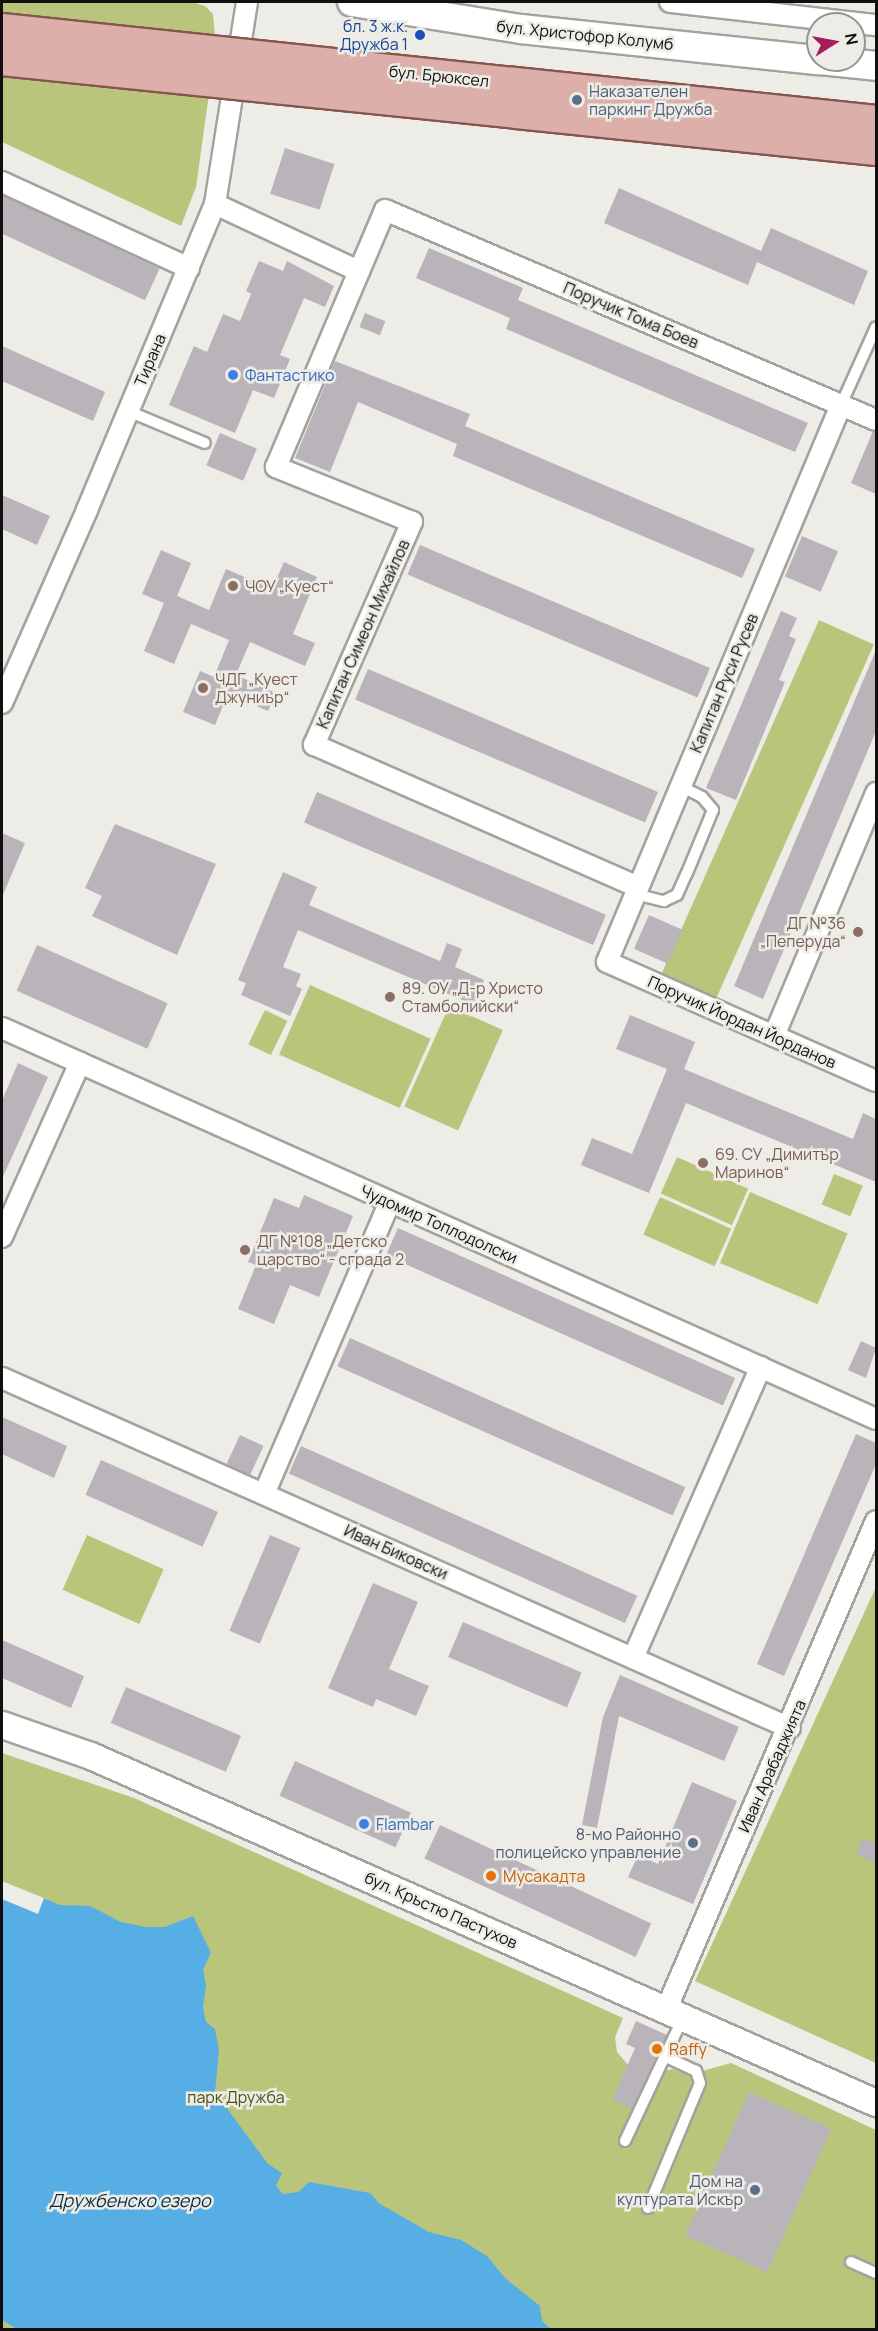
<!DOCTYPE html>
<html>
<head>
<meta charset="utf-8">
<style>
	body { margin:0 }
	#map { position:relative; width:878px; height:2331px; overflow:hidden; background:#eeece6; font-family:Manrope,sans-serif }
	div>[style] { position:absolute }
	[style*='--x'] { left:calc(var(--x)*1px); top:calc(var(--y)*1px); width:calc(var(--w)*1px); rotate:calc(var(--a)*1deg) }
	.green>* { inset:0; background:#b9c57b; transform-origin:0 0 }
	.water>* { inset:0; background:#57aee5 }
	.pier>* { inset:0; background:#eeece6 }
	.building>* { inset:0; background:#b8b4ba; transform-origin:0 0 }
	.roads { filter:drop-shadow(2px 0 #a4a29d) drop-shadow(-2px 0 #a4a29d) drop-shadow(0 2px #a4a29d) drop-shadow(0 -2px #a4a29d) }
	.service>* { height:10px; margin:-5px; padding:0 5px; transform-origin:5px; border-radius:5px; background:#fff }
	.minor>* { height:20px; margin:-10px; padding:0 10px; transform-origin:10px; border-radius:10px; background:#fff }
	.tertiary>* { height:26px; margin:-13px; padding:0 13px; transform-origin:13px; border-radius:13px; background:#fff }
	.secondary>* { height:28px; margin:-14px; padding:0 14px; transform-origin:14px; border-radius:14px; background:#fff }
	.bridges { filter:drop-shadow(2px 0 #87544e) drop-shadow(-2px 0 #87544e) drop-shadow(0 2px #87544e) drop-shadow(0 -2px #87544e) }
	.primary-bridge>* { height:32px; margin:-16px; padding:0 16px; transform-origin:16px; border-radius:16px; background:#ddafaa }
	.dots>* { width:16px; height:16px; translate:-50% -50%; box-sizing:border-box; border:3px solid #eeece6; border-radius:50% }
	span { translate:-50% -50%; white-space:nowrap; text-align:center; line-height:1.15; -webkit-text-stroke:5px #eeece6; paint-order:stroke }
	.transit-label { font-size:16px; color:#164399 }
	.right { translate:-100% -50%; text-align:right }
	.street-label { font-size:16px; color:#11100e }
	.service-label { font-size:16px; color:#4e5e75 }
	.left { translate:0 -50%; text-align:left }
	.shop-label { font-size:16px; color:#366cbe }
	.education-label { font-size:16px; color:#785e54 }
	.food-label { font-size:16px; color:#c56008 }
	.park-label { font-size:16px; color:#4b5310 }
	.water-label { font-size:18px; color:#072e45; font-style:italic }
	.frame { position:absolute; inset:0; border:3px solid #11100e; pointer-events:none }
	.north { position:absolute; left:806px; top:12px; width:60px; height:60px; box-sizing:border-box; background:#eeece6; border:2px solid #969490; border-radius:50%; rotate:79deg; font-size:16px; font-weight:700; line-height:24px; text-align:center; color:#11100e }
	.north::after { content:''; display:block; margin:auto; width:21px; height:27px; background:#a81d60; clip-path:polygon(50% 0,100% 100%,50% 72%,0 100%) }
</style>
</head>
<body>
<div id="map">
	<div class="green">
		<i style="clip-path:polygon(2px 2px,192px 2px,205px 6px,213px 14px,215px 37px,2px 15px)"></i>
		<i style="clip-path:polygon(2px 74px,209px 94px,196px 187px,181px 226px,2px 142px)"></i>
		<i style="left:819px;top:620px;width:60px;height:399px;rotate:24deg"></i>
		<i style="left:310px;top:985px;width:132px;height:76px;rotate:24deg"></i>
		<i style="left:449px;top:1006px;width:59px;height:110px;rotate:24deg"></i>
		<i style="left:265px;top:1010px;width:25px;height:38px;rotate:26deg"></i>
		<i style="left:677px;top:1157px;width:78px;height:40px;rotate:24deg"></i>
		<i style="left:834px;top:1174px;width:31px;height:33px;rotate:22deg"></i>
		<i style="left:750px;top:1192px;width:106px;height:77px;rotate:23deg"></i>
		<i style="left:660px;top:1197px;width:78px;height:41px;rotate:24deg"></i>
		<i style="left:87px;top:1535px;width:84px;height:60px;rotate:24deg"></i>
		<i style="clip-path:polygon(876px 1587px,876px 2063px,695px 1981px)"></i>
		<i style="clip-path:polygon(2px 1753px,134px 1798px,623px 2018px,615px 2037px,617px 2052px,628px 2065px,647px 2074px,673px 2069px,688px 2075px,731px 2063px,876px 2130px,876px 2329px,2px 2330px)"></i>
	</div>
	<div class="water">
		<i style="clip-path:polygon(2px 1881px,60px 1905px,90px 1906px,121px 1922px,146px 1927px,165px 1927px,193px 1916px,211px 1953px,203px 1970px,206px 1985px,203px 2007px,206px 2022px,215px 2029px,219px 2050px,215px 2092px,268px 2164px,282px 2173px,276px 2186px,283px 2194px,298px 2192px,309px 2182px,370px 2193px,380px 2204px,429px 2232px,461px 2240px,487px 2256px,505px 2278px,540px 2306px,542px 2321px,551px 2329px,19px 2330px,2px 2320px)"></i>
	</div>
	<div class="pier">
		<i style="clip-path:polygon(2px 1881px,44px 1898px,38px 1914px,2px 1899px)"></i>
	</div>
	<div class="building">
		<i style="left:285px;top:148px;width:52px;height:48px;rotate:18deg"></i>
		<i style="clip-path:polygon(619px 188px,761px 251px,771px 228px,868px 271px,854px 305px,757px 262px,748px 285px,604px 223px)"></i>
		<i style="left:2px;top:195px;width:174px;height:35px;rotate:25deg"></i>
		<i style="clip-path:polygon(429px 248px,523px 288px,518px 300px,808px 423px,795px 452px,506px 329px,510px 318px,416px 278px)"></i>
		<i style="clip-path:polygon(259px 261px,283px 271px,287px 261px,334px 286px,325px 307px,304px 298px,280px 355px,290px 359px,274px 398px,253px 390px,235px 433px,169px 405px,194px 346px,207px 352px,223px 314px,240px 321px,251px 294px,246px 291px)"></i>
		<i style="left:365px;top:313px;width:22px;height:15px;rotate:22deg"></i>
		<i style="clip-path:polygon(2px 346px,105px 392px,93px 421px,2px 381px)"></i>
		<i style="clip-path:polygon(335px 361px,470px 414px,465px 426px,755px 549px,742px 578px,453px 456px,457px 444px,358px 402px,330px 472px,295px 458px)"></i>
		<i style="clip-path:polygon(873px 431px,876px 432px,876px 494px,851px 483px)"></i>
		<i style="left:220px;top:433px;width:40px;height:35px;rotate:23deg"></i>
		<i style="clip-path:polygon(2px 495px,50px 516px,37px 545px,2px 529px)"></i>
		<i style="left:802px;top:536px;width:39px;height:44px;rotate:23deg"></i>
		<i style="left:420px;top:545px;width:315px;height:32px;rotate:23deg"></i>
		<i style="clip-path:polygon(161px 550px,191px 563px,177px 596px,209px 610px,226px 569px,272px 589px,284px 562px,317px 577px,293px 634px,315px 643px,305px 666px,250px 642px,236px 675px,276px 693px,268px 711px,228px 694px,215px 725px,183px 712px,200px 671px,214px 677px,229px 640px,191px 624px,174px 664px,144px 651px,164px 603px,142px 594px)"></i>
		<i style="clip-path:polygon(781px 611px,797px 618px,789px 636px,796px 639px,779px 680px,785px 682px,736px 800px,706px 788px)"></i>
		<i style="clip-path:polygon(876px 650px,876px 731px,763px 999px,734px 986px)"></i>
		<i style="left:368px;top:669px;width:315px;height:33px;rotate:23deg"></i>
		<i style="left:317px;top:792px;width:314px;height:33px;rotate:23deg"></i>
		<i style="clip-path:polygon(115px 824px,216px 864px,177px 955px,92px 916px,102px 896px,85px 888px)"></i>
		<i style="clip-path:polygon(2px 833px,25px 843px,2px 897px)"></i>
		<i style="clip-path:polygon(283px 872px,317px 887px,309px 905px,440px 961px,447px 943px,462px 949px,455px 967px,484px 980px,474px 1005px,298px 930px,283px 967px,301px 974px,296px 986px,302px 989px,290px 1016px,241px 995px,246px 983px,238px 980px)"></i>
		<i style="left:649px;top:915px;width:37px;height:37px;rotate:24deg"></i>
		<i style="left:37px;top:945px;width:143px;height:50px;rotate:24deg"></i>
		<i style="clip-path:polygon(630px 1015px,695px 1042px,684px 1069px,853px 1139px,863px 1113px,876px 1119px,876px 1182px,686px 1103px,649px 1193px,581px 1165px,592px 1138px,632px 1154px,667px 1069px,616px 1049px)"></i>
		<i style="clip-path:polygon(18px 1063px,48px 1077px,2px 1179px,2px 1101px)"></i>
		<i style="clip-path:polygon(304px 1195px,353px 1216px,319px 1297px,290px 1285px,274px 1324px,238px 1309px,256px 1265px,248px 1262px,274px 1198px,299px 1208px)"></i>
		<i style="left:398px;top:1228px;width:369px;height:30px;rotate:24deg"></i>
		<i style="left:350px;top:1338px;width:367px;height:31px;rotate:24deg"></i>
		<i style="clip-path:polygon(861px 1341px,876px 1348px,866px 1378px,848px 1370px)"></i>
		<i style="clip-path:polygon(2px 1417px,67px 1446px,54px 1478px,2px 1454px)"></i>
		<i style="clip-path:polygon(856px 1434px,876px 1443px,876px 1464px,784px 1676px,757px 1664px)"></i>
		<i style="left:240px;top:1435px;width:26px;height:32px;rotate:25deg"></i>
		<i style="left:301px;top:1446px;width:368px;height:30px;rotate:24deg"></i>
		<i style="left:101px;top:1460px;width:128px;height:38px;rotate:24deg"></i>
		<i style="left:270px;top:1535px;width:33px;height:104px;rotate:23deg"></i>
		<i style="clip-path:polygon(373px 1583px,418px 1602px,389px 1669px,429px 1686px,416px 1716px,376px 1699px,373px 1707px,328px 1688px)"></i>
		<i style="left:463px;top:1622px;width:129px;height:38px;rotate:23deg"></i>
		<i style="clip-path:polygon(2px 1640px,84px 1676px,71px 1708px,2px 1678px)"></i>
		<i style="clip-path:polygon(620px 1675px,739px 1727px,724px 1761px,619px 1716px,597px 1828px,582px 1825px,603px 1717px)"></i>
		<i style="left:126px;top:1687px;width:125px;height:39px;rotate:23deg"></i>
		<i style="left:295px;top:1761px;width:127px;height:38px;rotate:24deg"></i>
		<i style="clip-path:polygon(692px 1782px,737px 1801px,693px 1904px,628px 1877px,638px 1855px,658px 1864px)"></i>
		<i style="left:440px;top:1825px;width:233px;height:37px;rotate:25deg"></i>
		<i style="clip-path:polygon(863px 1838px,876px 1844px,876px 1863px,856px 1854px)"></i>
		<i style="clip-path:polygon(636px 2021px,667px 2035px,632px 2109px,612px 2100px,635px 2048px,626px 2044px)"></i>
		<i style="left:749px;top:2092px;width:90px;height:157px;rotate:24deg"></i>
	</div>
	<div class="roads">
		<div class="service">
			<i style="--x:841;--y:405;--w:85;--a:-65.8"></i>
			<i style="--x:128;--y:411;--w:83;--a:22.6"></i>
			<i style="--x:635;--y:894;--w:30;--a:14"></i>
			<i style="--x:664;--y:901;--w:14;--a:-25"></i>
			<i style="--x:677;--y:895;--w:24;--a:-66"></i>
			<i style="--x:687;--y:873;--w:68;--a:-67.6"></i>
			<i style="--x:713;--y:810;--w:17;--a:-130"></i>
			<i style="--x:702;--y:797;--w:25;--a:-153"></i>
			<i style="--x:625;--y:2141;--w:136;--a:-64.8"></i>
			<i style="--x:648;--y:2208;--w:135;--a:-67.4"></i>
			<i style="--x:700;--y:2083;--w:13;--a:-108"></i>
			<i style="--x:696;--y:2071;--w:33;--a:-155"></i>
			<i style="--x:851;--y:2262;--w:27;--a:24"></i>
		</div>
		<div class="minor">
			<i style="--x:670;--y:2;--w:207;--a:6.4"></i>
			<i style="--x:2;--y:182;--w:206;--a:24.7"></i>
			<i style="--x:215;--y:204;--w:159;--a:25"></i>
			<i style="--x:841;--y:405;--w:604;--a:112.79"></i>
			<i style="--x:607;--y:962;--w:294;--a:23.9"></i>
			<i style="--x:2;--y:703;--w:211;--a:-66.2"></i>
			<i style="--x:87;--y:510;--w:332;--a:-67.3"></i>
			<i style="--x:215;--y:204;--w:205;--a:-81"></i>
			<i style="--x:638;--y:887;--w:354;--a:-156.3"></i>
			<i style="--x:314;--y:745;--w:244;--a:-66.3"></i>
			<i style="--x:412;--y:522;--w:147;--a:-158"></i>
			<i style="--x:276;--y:467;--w:279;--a:-67"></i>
			<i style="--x:385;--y:210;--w:534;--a:23.16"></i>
			<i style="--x:2;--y:1028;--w:957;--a:24.1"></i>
			<i style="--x:774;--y:1036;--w:264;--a:-67.2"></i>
			<i style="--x:2;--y:1237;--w:191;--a:-65.9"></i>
			<i style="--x:2;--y:1378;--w:862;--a:23.95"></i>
			<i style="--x:264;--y:1494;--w:318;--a:-66.7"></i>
			<i style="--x:633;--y:1658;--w:318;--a:-66.3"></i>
			<i style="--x:666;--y:2010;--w:532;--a:-66.76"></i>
		</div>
		<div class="tertiary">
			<i style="--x:2;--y:1725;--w:94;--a:19.2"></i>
			<i style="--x:91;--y:1756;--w:858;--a:23.85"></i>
		</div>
		<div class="secondary">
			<i style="--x:352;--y:2;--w:171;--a:9.1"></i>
			<i style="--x:521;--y:29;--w:299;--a:6"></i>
			<i style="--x:820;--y:60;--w:56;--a:6.1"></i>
		</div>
	</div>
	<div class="bridges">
		<div class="primary-bridge">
			<i style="--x:2;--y:30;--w:879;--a:6.01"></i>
			<i style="--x:2;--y:59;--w:879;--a:5.88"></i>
		</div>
	</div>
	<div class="dots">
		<i style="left:420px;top:35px;background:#1a4fb4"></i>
		<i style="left:577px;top:100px;background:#5c6f8a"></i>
		<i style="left:233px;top:375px;background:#3f7fe0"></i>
		<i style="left:233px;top:586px;background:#8d6e63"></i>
		<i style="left:203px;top:688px;background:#8d6e63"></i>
		<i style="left:858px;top:932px;background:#8d6e63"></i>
		<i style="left:390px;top:997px;background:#8d6e63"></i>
		<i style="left:703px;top:1163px;background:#8d6e63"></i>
		<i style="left:245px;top:1250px;background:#8d6e63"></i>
		<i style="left:364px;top:1824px;background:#3f7fe0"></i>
		<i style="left:693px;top:1843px;background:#5c6f8a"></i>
		<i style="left:491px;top:1876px;background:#e8710a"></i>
		<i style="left:657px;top:2049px;background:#e8710a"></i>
		<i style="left:755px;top:2190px;background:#5c6f8a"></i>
	</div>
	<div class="transit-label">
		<span class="right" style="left:408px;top:35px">бл. 3 ж.к.<br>Дружба 1</span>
	</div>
	<div class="street-label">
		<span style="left:585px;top:35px;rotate:6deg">бул. Христофор Колумб</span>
		<span style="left:439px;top:76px;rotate:6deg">бул. Брюксел</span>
		<span style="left:631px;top:315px;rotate:23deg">Поручик Тома Боев</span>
		<span style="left:150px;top:360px;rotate:-67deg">Тирана</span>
		<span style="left:363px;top:634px;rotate:-66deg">Капитан Симеон Михайлов</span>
		<span style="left:724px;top:683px;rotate:-67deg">Капитан Руси Русев</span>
		<span style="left:742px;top:1022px;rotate:24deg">Поручик Йордан Йорданов</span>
		<span style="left:439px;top:1224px;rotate:24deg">Чудомир Топлодолски</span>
		<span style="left:396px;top:1552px;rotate:24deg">Иван Биковски</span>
		<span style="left:772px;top:1766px;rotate:-66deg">Иван Арабаджията</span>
		<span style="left:441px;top:1910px;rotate:24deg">бул. Кръстю Пастухов</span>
	</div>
	<div class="service-label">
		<span class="left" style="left:589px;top:100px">Наказателен<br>паркинг Дружба</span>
		<span class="right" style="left:681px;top:1843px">8-мо Районно<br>полицейско управление</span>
		<span class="right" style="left:743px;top:2190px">Дом на<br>културата Искър</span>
	</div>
	<div class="shop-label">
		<span class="left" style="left:245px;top:375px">Фантастико</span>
		<span class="left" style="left:376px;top:1824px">Flambar</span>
	</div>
	<div class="education-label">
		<span class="left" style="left:245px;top:586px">ЧОУ „Куест“</span>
		<span class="left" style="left:215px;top:688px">ЧДГ „Куест<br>Джуниър“</span>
		<span class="right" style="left:846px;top:932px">ДГ №36<br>„Пеперуда“</span>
		<span class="left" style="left:402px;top:997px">89. ОУ „Д-р Христо<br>Стамболийски“</span>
		<span class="left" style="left:715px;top:1163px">69. СУ „Димитър<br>Маринов“</span>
		<span class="left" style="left:257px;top:1250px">ДГ №108 „Детско<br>царство“ - сграда 2</span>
	</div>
	<div class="food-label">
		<span class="left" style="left:503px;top:1876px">Мусакадта</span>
		<span class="left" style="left:669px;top:2049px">Raffy</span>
	</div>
	<div class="park-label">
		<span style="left:236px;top:2097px">парк Дружба</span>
	</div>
	<div class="water-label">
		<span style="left:130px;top:2200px">Дружбенско езеро</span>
	</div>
	<div class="frame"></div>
	<div class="north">N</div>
</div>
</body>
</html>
